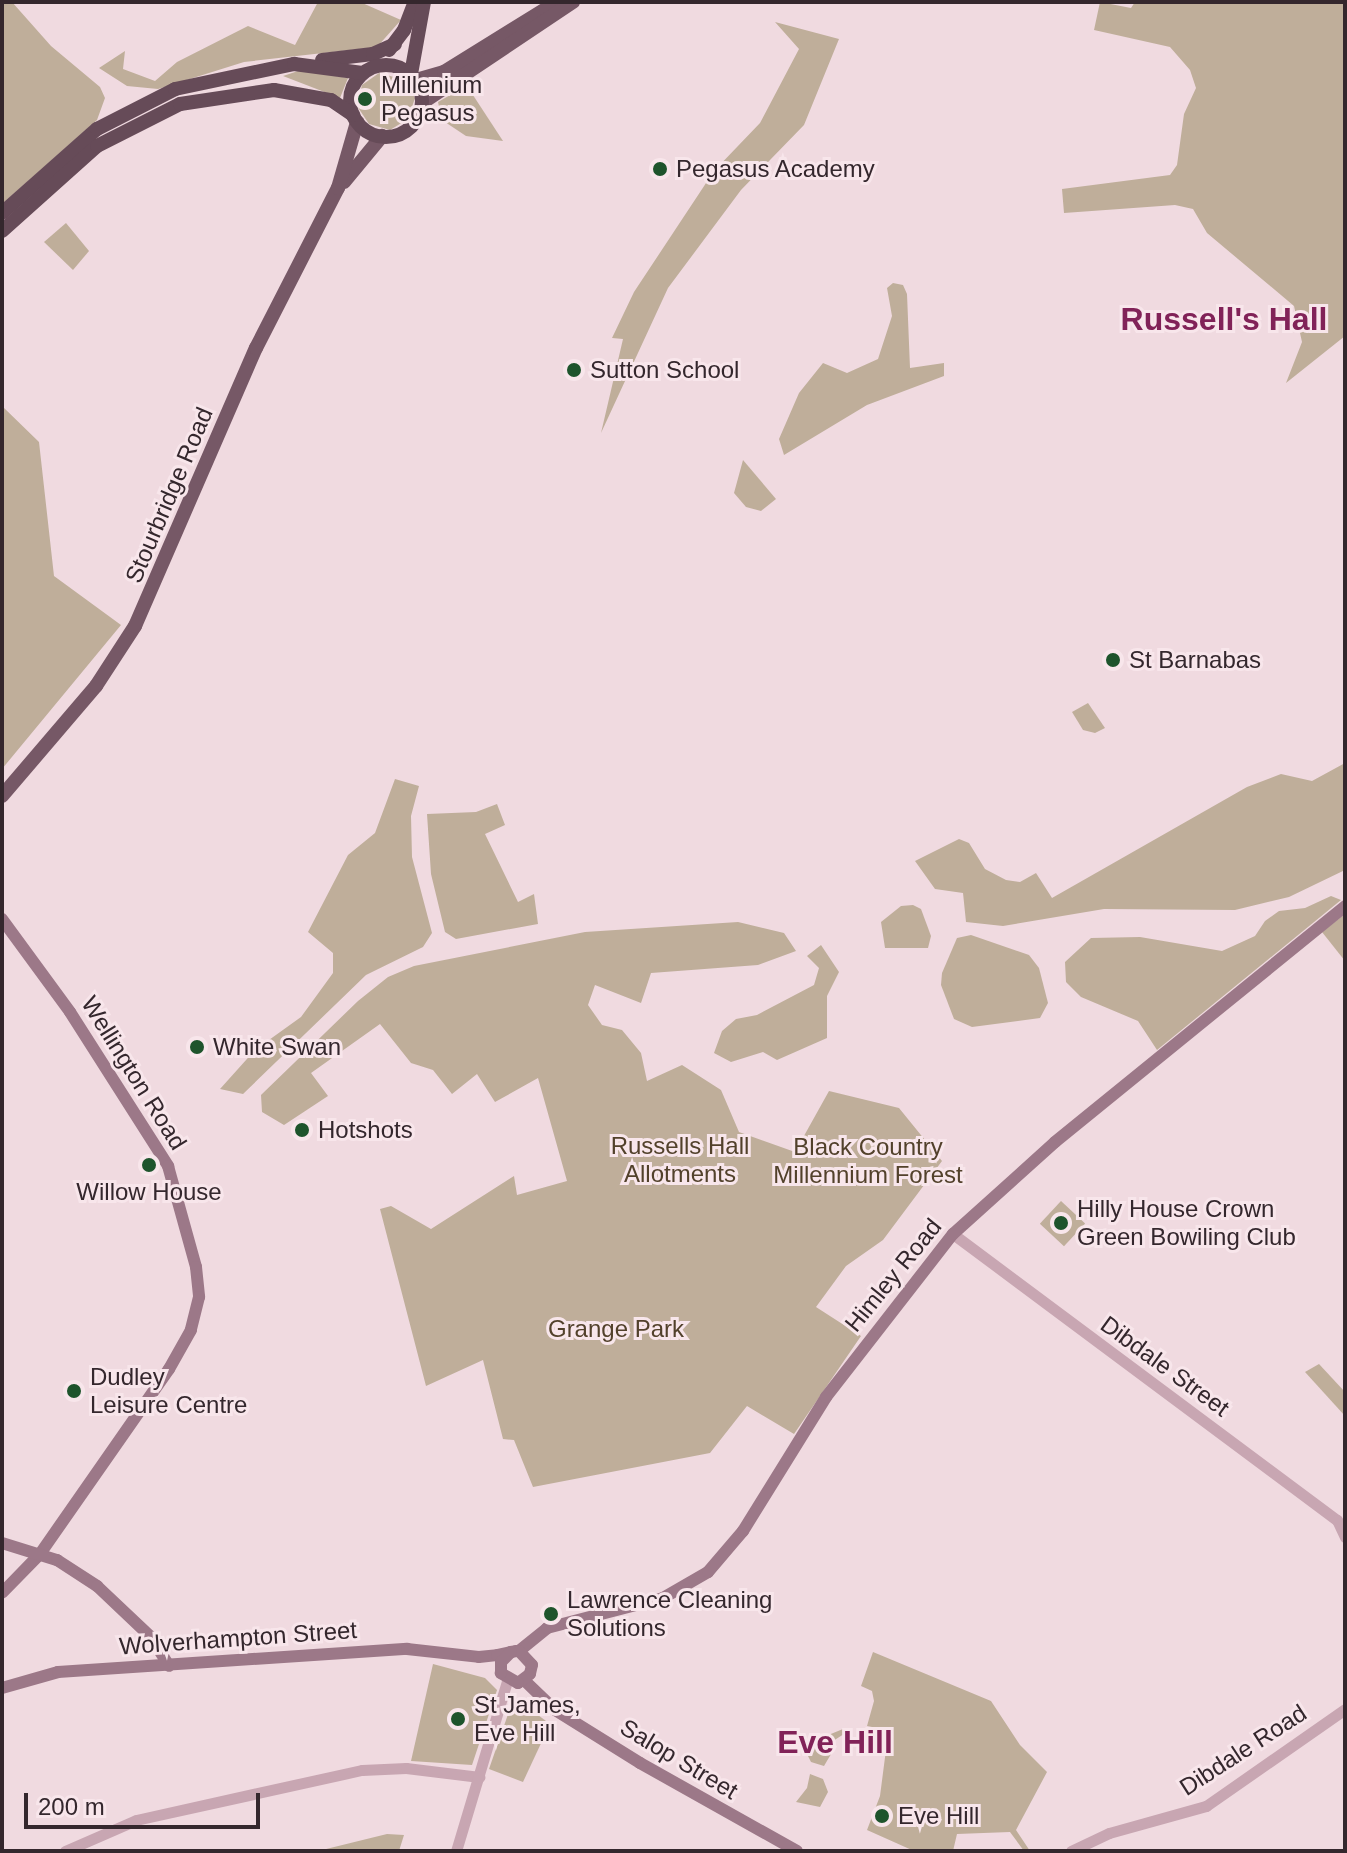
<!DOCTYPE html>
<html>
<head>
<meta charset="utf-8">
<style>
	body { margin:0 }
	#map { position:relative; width:1347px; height:1853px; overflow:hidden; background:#f0dae0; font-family:Helvetica,sans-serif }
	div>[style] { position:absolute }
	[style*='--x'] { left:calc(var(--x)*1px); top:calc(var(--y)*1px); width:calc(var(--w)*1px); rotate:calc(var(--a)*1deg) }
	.green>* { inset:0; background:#bfae9a; transform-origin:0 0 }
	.tertiary>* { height:11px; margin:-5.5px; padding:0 5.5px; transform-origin:5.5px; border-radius:5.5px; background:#c8a6b2 }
	.secondary>* { height:12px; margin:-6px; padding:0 6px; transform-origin:6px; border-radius:6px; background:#9c7888 }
	.primary>* { height:14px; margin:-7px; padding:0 7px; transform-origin:7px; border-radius:7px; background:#765866 }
	.trunk>* { height:14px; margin:-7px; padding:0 7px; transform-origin:7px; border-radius:7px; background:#664b58 }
	.trunk>.ring { margin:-7px; padding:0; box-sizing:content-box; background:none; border:14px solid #664b58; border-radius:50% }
	.dots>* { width:22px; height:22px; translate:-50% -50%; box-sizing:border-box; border:4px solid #f8e6eb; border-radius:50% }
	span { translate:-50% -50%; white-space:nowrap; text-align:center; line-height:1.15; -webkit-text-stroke:6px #f8e6eb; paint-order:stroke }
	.poi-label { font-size:24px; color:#34272d }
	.left { translate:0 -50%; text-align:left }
	.street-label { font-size:24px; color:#34272d }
	.park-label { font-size:24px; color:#52412b }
	.district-label { font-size:32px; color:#812258; font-weight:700 }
	.frame { position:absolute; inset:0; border:4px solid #34272d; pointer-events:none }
	.scale { position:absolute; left:24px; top:1793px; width:236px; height:36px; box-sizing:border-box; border:4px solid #34272d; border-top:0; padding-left:10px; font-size:24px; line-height:28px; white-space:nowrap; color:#34272d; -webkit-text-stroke:6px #f8e6eb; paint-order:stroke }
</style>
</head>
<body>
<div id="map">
	<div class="green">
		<i style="clip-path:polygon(2px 2px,12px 2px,51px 46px,100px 87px,105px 98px,97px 120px,2px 204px)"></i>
		<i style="clip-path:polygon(318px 2px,360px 2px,401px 20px,377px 47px,244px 62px,158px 89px,127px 86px,99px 68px,125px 51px,123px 69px,155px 81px,177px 62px,248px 26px,295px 45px)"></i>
		<i style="clip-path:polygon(1100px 2px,1131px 8px,1135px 2px,1345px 2px,1345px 336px,1286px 383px,1302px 342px,1294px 306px,1207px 233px,1193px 209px,1175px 205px,1064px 213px,1062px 189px,1170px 175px,1177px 165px,1184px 114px,1196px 88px,1190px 70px,1170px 47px,1094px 30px)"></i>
		<i style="clip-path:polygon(775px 22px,839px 39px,804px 125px,741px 190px,668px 288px,601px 433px,623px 339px,612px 338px,634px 292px,714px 171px,760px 123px,799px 49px)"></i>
		<i style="clip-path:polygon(301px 70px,348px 78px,340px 98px,283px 76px)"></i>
		<i style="clip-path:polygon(379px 73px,405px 80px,415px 98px,408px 119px,390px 130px,369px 124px,357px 106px,362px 85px)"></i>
		<i style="clip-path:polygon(466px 86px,469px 89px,503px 141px,466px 136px,442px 120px,438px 102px)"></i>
		<i style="clip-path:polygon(66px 223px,89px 251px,73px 270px,44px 242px)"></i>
		<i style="clip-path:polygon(893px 283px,903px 285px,907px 294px,910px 368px,944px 363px,944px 376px,867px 405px,784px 455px,779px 439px,799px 393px,823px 363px,847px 373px,878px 359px,892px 316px,887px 288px)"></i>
		<i style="clip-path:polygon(2px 406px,39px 442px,54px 576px,121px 625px,2px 769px)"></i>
		<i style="clip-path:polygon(743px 460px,776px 499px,761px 511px,746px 507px,734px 493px)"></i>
		<i style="clip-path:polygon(1088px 703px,1105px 728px,1095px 733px,1083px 730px,1072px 712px)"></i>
		<i style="clip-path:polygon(1345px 763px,1345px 870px,1289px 897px,1235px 910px,1104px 909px,1003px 926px,966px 922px,963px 893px,935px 889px,915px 861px,959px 839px,969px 843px,985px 869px,1006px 880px,1020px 882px,1036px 873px,1052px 898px,1247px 787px,1281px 774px,1312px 781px)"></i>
		<i style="clip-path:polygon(395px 779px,419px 786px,411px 816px,412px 857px,432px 933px,423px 947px,366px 975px,243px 1094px,220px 1089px,255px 1050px,301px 1017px,333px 973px,333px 953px,308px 932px,348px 855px,375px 833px)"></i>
		<i style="clip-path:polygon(497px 804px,505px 825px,485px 834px,518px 902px,534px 894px,538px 924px,456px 939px,445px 932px,431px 874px,427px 814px,476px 812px)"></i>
		<i style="clip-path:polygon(1331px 896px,1341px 900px,1157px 1050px,1138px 1021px,1081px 997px,1066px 982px,1065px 962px,1091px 938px,1140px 937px,1222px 951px,1255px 936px,1265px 921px,1279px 911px,1305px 908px)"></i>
		<i style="clip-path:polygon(913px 905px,921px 909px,931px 936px,928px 948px,885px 948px,881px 922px,901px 906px)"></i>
		<i style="clip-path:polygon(1345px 914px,1345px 961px,1322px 932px)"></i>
		<i style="clip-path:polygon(738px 922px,784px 933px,796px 951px,758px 965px,651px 973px,641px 1003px,595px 985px,588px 1005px,602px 1025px,622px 1030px,641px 1053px,647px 1081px,682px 1065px,721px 1090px,739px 1132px,795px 1152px,829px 1091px,899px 1108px,942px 1161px,883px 1240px,846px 1266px,816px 1307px,861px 1336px,794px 1434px,747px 1406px,710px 1453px,533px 1487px,514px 1440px,503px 1439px,483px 1360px,426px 1386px,380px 1209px,391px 1206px,431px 1229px,514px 1176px,517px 1195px,567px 1181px,538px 1078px,495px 1102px,477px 1074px,452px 1094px,433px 1070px,411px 1063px,380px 1024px,311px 1073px,328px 1096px,284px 1125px,262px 1112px,261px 1095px,358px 1001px,388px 977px,414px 966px,585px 932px)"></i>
		<i style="clip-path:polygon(971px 935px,1029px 955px,1039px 968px,1048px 1003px,1040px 1018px,972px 1027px,954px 1019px,941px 985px,942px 973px,957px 938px)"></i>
		<i style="clip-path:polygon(821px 945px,839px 972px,827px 996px,827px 1038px,777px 1060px,763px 1052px,731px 1062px,714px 1053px,722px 1031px,736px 1019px,757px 1015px,814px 985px,819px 968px,807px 956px)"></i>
		<i style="left:1061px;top:1201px;width:33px;height:31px;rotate:43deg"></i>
		<i style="clip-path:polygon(1319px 1364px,1345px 1392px,1345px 1416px,1305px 1372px)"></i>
		<i style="clip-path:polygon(873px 1652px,991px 1701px,1020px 1745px,1047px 1772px,1016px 1830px,1030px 1851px,1024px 1851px,1010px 1832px,957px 1834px,953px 1851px,914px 1851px,867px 1830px,880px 1796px,887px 1742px,887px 1730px,867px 1726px,874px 1701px,872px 1691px,861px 1686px)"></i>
		<i style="clip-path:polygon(433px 1664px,485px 1678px,497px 1690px,472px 1765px,411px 1761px)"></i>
		<i style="clip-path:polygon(514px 1697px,550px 1724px,523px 1782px,489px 1769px)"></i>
		<i style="clip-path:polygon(843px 1729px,847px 1732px,830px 1743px,834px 1749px,824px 1766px,811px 1762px,807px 1754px,821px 1738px)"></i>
		<i style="clip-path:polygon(810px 1774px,823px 1779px,828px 1792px,820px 1807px,796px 1802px,807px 1788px)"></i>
		<i style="clip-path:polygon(387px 1834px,404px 1835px,399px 1851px,318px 1851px)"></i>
	</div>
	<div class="tertiary">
		<i style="--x:953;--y:1234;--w:479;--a:36.7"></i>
		<i style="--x:1337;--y:1520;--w:19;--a:65"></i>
		<i style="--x:65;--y:1851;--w:77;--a:-23.6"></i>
		<i style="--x:136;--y:1820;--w:231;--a:-12.5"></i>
		<i style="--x:362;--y:1770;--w:44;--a:-2.6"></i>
		<i style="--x:406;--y:1768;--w:74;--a:7"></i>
		<i style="--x:456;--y:1851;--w:177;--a:-73.3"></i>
		<i style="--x:1071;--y:1851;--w:42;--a:-25.3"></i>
		<i style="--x:1109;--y:1833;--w:101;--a:-15.6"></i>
		<i style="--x:1206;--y:1806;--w:169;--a:-34.9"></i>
	</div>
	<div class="secondary">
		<i style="--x:2;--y:919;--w:115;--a:53.8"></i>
		<i style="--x:70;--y:1012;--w:183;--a:57.5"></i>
		<i style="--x:168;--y:1166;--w:105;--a:74.5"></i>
		<i style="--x:196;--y:1267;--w:30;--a:84"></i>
		<i style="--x:199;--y:1297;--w:34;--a:104"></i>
		<i style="--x:191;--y:1330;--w:45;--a:119.4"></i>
		<i style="--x:169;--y:1369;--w:226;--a:124.9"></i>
		<i style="--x:40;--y:1554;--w:54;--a:134.3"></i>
		<i style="--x:2;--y:1543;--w:58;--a:17.2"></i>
		<i style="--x:57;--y:1560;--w:48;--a:33"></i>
		<i style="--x:97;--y:1586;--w:74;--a:43.4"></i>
		<i style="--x:151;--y:1637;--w:34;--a:58"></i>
		<i style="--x:519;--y:1651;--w:36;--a:-39"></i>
		<i style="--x:547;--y:1628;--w:120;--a:-14.5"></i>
		<i style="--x:663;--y:1598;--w:52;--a:-30"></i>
		<i style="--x:708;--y:1572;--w:54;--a:-49.5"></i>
		<i style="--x:743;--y:1531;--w:158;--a:-58.2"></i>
		<i style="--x:826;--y:1397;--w:207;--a:-52.1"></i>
		<i style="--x:953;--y:1234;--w:137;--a:-42"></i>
		<i style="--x:1055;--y:1142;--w:374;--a:-39.1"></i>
		<i style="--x:525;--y:1681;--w:42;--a:44"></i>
		<i style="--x:555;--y:1710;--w:100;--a:31.9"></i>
		<i style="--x:640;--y:1763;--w:180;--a:29.3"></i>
		<i style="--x:2;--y:1688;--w:58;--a:-15.9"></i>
		<i style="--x:58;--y:1672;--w:350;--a:-3.8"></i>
		<i style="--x:407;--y:1649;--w:72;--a:6.3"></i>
		<i style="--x:479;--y:1657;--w:18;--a:-6"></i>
		<i style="--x:497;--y:1655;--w:14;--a:-12"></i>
		<i style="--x:511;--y:1652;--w:5;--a:-11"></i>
		<i style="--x:516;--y:1651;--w:3;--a:0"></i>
		<i style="--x:519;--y:1651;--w:19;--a:47"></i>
		<i style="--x:532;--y:1665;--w:9;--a:103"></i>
		<i style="--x:530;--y:1674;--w:15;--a:143"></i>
		<i style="--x:518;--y:1683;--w:20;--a:-150"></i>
		<i style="--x:501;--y:1673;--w:11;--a:-90"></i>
		<i style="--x:501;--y:1662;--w:14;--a:-45"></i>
	</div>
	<div class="primary">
		<i style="--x:416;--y:80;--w:29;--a:-16"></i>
		<i style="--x:444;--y:72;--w:133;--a:-31.8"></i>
		<i style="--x:422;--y:103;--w:182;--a:-33.8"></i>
		<i style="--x:344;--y:182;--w:60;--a:-50.4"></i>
		<i style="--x:2;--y:796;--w:145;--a:-49.5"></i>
		<i style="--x:96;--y:686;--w:72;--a:-57"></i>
		<i style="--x:135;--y:626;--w:303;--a:-66.5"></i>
		<i style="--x:256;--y:348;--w:180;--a:-62.9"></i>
		<i style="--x:338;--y:188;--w:69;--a:-73.9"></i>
	</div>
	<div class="trunk">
		<i style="--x:389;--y:50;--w:25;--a:-53"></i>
		<i style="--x:404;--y:30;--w:30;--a:-69"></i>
		<i style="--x:322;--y:60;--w:51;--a:-6.7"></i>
		<i style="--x:373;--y:54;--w:24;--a:-24"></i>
		<i class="ring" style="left:350px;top:65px;width:58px;height:58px"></i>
		<i style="--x:411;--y:74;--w:73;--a:-79.8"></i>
		<i style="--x:2;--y:213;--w:127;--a:-41.5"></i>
		<i style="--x:97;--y:129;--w:88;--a:-27.1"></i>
		<i style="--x:175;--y:89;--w:122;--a:-11.9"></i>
		<i style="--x:294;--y:64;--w:69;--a:7.5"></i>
		<i style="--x:2;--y:231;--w:127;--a:-41.8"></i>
		<i style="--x:97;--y:146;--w:93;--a:-26.8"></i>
		<i style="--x:180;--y:104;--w:95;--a:-8.5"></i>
		<i style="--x:274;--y:90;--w:58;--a:10"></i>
		<i style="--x:331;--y:100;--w:27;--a:34"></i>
	</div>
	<div class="dots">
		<i style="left:365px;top:99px;background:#1e542c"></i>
		<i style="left:660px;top:169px;background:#1e542c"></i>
		<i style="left:574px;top:370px;background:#1e542c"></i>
		<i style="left:1113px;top:660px;background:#1e542c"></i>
		<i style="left:197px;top:1047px;background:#1e542c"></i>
		<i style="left:302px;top:1130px;background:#1e542c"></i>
		<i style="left:149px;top:1165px;background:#1e542c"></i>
		<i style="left:1061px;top:1223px;background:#1e542c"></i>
		<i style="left:74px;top:1391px;background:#1e542c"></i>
		<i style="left:551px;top:1614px;background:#1e542c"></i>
		<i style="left:458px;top:1719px;background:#1e542c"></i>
		<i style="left:882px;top:1816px;background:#1e542c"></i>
	</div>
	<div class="poi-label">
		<span class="left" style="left:381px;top:99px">Millenium<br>Pegasus</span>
		<span class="left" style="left:676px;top:169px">Pegasus Academy</span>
		<span class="left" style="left:590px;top:370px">Sutton School</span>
		<span class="left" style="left:1129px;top:660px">St Barnabas</span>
		<span class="left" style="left:213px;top:1047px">White Swan</span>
		<span class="left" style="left:318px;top:1130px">Hotshots</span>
		<span style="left:149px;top:1192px">Willow House</span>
		<span class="left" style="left:1077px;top:1223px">Hilly House Crown<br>Green Bowiling Club</span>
		<span class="left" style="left:90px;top:1391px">Dudley<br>Leisure Centre</span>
		<span class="left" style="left:567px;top:1614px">Lawrence Cleaning<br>Solutions</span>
		<span class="left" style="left:474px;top:1719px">St James,<br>Eve Hill</span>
		<span class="left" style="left:898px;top:1816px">Eve Hill</span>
	</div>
	<div class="street-label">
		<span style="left:169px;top:495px;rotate:-67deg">Stourbridge Road</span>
		<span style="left:134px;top:1073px;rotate:58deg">Wellington Road</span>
		<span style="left:893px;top:1275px;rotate:-51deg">Himley Road</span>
		<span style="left:1165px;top:1366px;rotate:36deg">Dibdale Street</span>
		<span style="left:238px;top:1638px;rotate:-4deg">Wolverhampton Street</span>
		<span style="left:1243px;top:1750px;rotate:-33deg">Dibdale Road</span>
		<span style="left:679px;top:1759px;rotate:31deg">Salop Street</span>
	</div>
	<div class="park-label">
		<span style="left:680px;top:1160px">Russells Hall<br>Allotments</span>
		<span style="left:868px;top:1161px">Black Country<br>Millennium Forest</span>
		<span style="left:616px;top:1329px">Grange Park</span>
	</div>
	<div class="district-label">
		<span style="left:1224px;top:319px">Russell's Hall</span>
		<span style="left:835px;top:1742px">Eve Hill</span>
	</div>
	<div class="frame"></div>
	<div class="scale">200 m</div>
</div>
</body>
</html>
